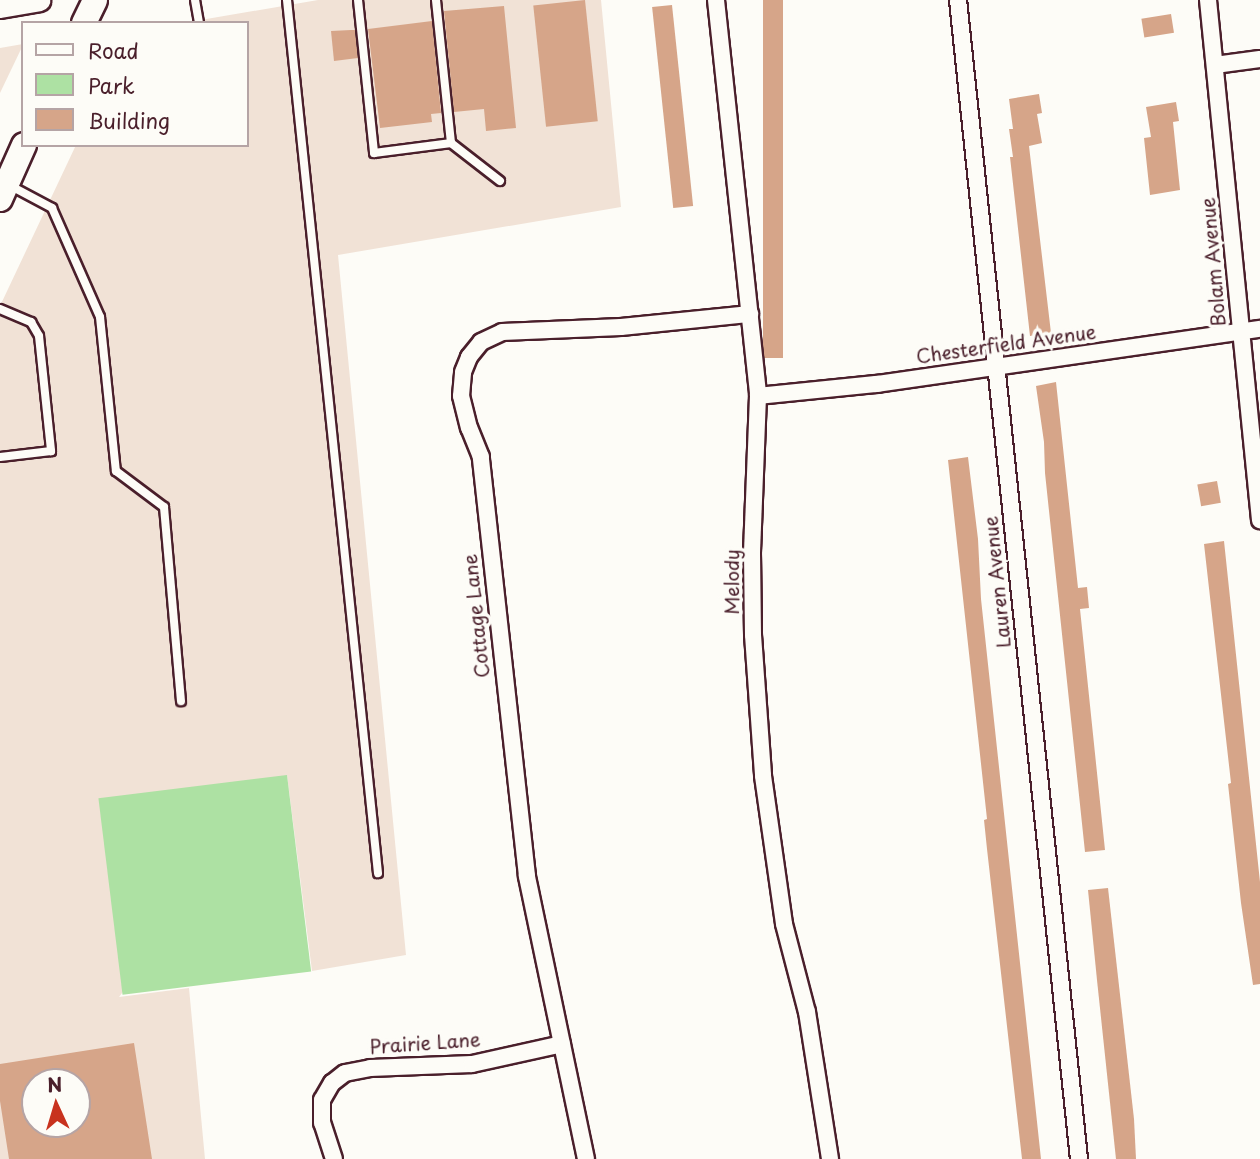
<!DOCTYPE html>
<html>
<head>
<meta charset="utf-8">
<style>
	body { margin:0 }
	#map { position:relative; width:1260px; height:1159px; overflow:hidden; background:#fdfcf7; font-family:"Playpen Sans",sans-serif }
	div>[style] { position:absolute }
	[style*='--x'] { left:calc(var(--x)*1px); top:calc(var(--y)*1px); width:calc(var(--w)*1px); rotate:calc(var(--a)*1deg) }
	.built>* { inset:0; background:#f1e2d6 }
	.green>* { inset:0; background:#ade1a3; transform-origin:0 0 }
	.building>* { inset:0; background:#d6a589; transform-origin:0 0 }
	.roads { filter:drop-shadow(2px 0 #4a1f2b) drop-shadow(-2px 0 #4a1f2b) drop-shadow(0 2px #4a1f2b) drop-shadow(0 -2px #4a1f2b) }
	.lane>* { height:8px; margin:-4px; padding:0 4px; transform-origin:4px; border-radius:4px; background:#fdfcf7 }
	.street>* { height:16px; margin:-8px; padding:0 8px; transform-origin:8px; border-radius:8px; background:#fdfcf7 }
	.secondary>* { height:21px; margin:-10.5px; padding:0 10.5px; transform-origin:10.5px; border-radius:10.5px; background:#fdfcf7 }
	.primary>* { height:24px; margin:-12px; padding:0 12px; transform-origin:12px; border-radius:12px; background:#fdfcf7 }
	span { translate:-50% -50%; white-space:nowrap; text-align:center; line-height:1.15; -webkit-text-stroke:7px #fdfcf7; paint-order:stroke }
	.street-label { font-size:19px; color:#4a1f2b }
	.legend { position:absolute; left:21px; top:21px; width:228px; height:126px; box-sizing:border-box; background:#fdfcf7; border:2px solid #b5a4a5; margin:0; padding:9px 12px; list-style:none; font-size:21px; color:#4a1f2b }
	.legend li { display:flex; align-items:center; gap:14px; height:35px }
	.legend b { width:35px; border:2px solid #b5a4a5 }
	.north { position:absolute; left:21px; top:1068px; width:70px; height:70px; box-sizing:border-box; background:#fdfcf7; border:2px solid #b5a4a5; border-radius:50%; rotate:356deg; font-size:19px; font-weight:700; line-height:28px; text-align:center; color:#4a1f2b }
	.north::after { content:''; display:block; margin:auto; width:24px; height:32px; background:#c8321e; clip-path:polygon(50% 0,100% 100%,50% 72%,0 100%) }
</style>
</head>
<body>
<div id="map">
	<div class="built">
		<i style="clip-path:polygon(evenodd,318px 0,601px 0,621px 207px,338px 255px,406px 955px,312px 971px,287px 775px,119px 997px,189px 988px,205px 1159px,0 1159px,0 306px,76px 145px,247px 145px,247px 23px,183px 23px,318px 0,35px 1082px,77px 1082px,77px 1124px,35px 1124px,35px 1082px)"></i>
		<i style="clip-path:polygon(23px 44px,23px 45px,0 93px,0 48px)"></i>
	</div>
	<div class="green">
		<i style="left:287px;top:775px;width:198px;height:190px;rotate:83deg"></i>
	</div>
	<div class="building">
		<i style="left:585px;top:0;width:122px;height:52px;rotate:84deg"></i>
		<i style="left:763px;top:0;width:20px;height:358px"></i>
		<i style="left:672px;top:5px;width:202px;height:20px;rotate:84deg"></i>
		<i style="clip-path:polygon(504px 6px,516px 128px,486px 131px,484px 109px,454px 112px,444px 11px)"></i>
		<i style="left:1171px;top:14px;width:19px;height:30px;rotate:81deg"></i>
		<i style="clip-path:polygon(432px 21px,441px 113px,431px 114px,432px 122px,380px 128px,368px 29px)"></i>
		<i style="clip-path:polygon(351px 30px,355px 30px,358px 58px,334px 61px,331px 31px)"></i>
		<i style="clip-path:polygon(1039px 94px,1042px 113px,1037px 114px,1042px 143px,1029px 146px,1051px 333px,1030px 336px,1010px 157px,1013px 157px,1009px 129px,1013px 129px,1009px 99px)"></i>
		<i style="clip-path:polygon(1176px 102px,1179px 121px,1173px 122px,1180px 190px,1150px 195px,1144px 138px,1151px 137px,1146px 107px)"></i>
		<i style="clip-path:polygon(1056px 382px,1078px 588px,1087px 587px,1089px 608px,1080px 609px,1105px 850px,1085px 852px,1045px 473px,1044px 442px,1036px 386px)"></i>
		<i style="clip-path:polygon(968px 457px,978px 539px,981px 599px,1041px 1159px,1022px 1159px,987px 849px,984px 820px,987px 819px,948px 460px)"></i>
		<i style="left:1217px;top:481px;width:22px;height:20px;rotate:80deg"></i>
		<i style="clip-path:polygon(1224px 541px,1260px 882px,1260px 984px,1253px 985px,1241px 903px,1228px 784px,1231px 783px,1204px 544px)"></i>
		<i style="clip-path:polygon(1108px 888px,1134px 1119px,1136px 1159px,1116px 1159px,1097px 980px,1088px 890px)"></i>
		<i style="clip-path:polygon(evenodd,134px 1043px,152px 1159px,9px 1159px,0 1101px,0 1064px,134px 1043px,35px 1082px,77px 1082px,77px 1124px,35px 1124px,35px 1082px)"></i>
	</div>
	<div class="roads">
		<div class="lane">
			<i style="--x:195;--y:0;--w:23;--a:80"></i>
			<i style="--x:287;--y:0;--w:878;--a:84.05"></i>
			<i style="--x:358;--y:0;--w:154;--a:84"></i>
			<i style="--x:374;--y:153;--w:78;--a:-7.4"></i>
			<i style="--x:451;--y:143;--w:144;--a:-96"></i>
			<i style="--x:451;--y:143;--w:62;--a:37.8"></i>
			<i style="--x:9;--y:185;--w:49;--a:28.1"></i>
			<i style="--x:52;--y:208;--w:119;--a:66.2"></i>
			<i style="--x:100;--y:317;--w:155;--a:84.1"></i>
			<i style="--x:116;--y:471;--w:60;--a:36.9"></i>
			<i style="--x:164;--y:507;--w:195;--a:85"></i>
			<i style="--x:0;--y:309;--w:34;--a:23"></i>
			<i style="--x:31;--y:322;--w:16;--a:60"></i>
			<i style="--x:39;--y:336;--w:116;--a:84"></i>
			<i style="--x:51;--y:451;--w:51;--a:173.3"></i>
		</div>
		<div class="street">
			<i style="--x:716;--y:0;--w:398;--a:83.9"></i>
			<i style="--x:758;--y:396;--w:157;--a:92.2"></i>
			<i style="--x:752;--y:553;--w:82;--a:89.3"></i>
			<i style="--x:753;--y:635;--w:141;--a:85.9"></i>
			<i style="--x:763;--y:776;--w:149;--a:81.9"></i>
			<i style="--x:784;--y:924;--w:91;--a:75.4"></i>
			<i style="--x:807;--y:1012;--w:149;--a:81.1"></i>
			<i style="--x:958;--y:0;--w:1165;--a:84.04"></i>
			<i style="--x:1208;--y:0;--w:523;--a:84.29"></i>
			<i style="--x:1215;--y:65;--w:45;--a:-7.6"></i>
			<i style="--x:758;--y:396;--w:120;--a:-5.8"></i>
			<i style="--x:877;--y:384;--w:387;--a:-8.2"></i>
			<i style="--x:334;--y:1159;--w:38;--a:-108"></i>
			<i style="--x:322;--y:1123;--w:23;--a:-90"></i>
			<i style="--x:322;--y:1100;--w:20;--a:-60"></i>
			<i style="--x:332;--y:1083;--w:16;--a:-38"></i>
			<i style="--x:345;--y:1073;--w:25;--a:-11"></i>
			<i style="--x:370;--y:1068;--w:102;--a:-2.2"></i>
			<i style="--x:472;--y:1064;--w:92;--a:-12.5"></i>
			<i style="--x:586;--y:1159;--w:289;--a:-101.8"></i>
			<i style="--x:527;--y:876;--w:422;--a:-96.3"></i>
			<i style="--x:481;--y:457;--w:31;--a:-112"></i>
			<i style="--x:469;--y:428;--w:33;--a:-104"></i>
			<i style="--x:461;--y:396;--w:24;--a:-85"></i>
			<i style="--x:463;--y:372;--w:16;--a:-68"></i>
			<i style="--x:469;--y:357;--w:19;--a:-51"></i>
			<i style="--x:481;--y:342;--w:23;--a:-25"></i>
			<i style="--x:502;--y:332;--w:119;--a:-2.4"></i>
			<i style="--x:621;--y:327;--w:130;--a:-5.8"></i>
		</div>
		<div class="secondary">
			<i style="--x:0;--y:7;--w:40;--a:-10"></i>
		</div>
		<div class="primary">
			<i style="--x:84;--y:23;--w:25;--a:-64"></i>
			<i style="--x:0;--y:199;--w:59;--a:-66"></i>
		</div>
	</div>
	<div class="street-label">
		<span style="left:1213px;top:262px;rotate:-95deg">Bolam Avenue</span>
		<span style="left:1006px;top:344px;rotate:-8deg">Chesterfield Avenue</span>
		<span style="left:732px;top:582px;rotate:-90deg">Melody</span>
		<span style="left:997px;top:582px;rotate:-96deg">Lauren Avenue</span>
		<span style="left:476px;top:616px;rotate:-96deg">Cottage Lane</span>
		<span style="left:425px;top:1043px;rotate:-4deg">Prairie Lane</span>
	</div>
	<ul class="legend">
	<li><b style="height:9px;background:#fdfcf7"></b>Road</li>
	<li><b style="height:19px;background:#ade1a3"></b>Park</li>
	<li><b style="height:19px;background:#d6a589"></b>Building</li>
	</ul>
	<div class="north">N</div>
</div>
</body>
</html>
